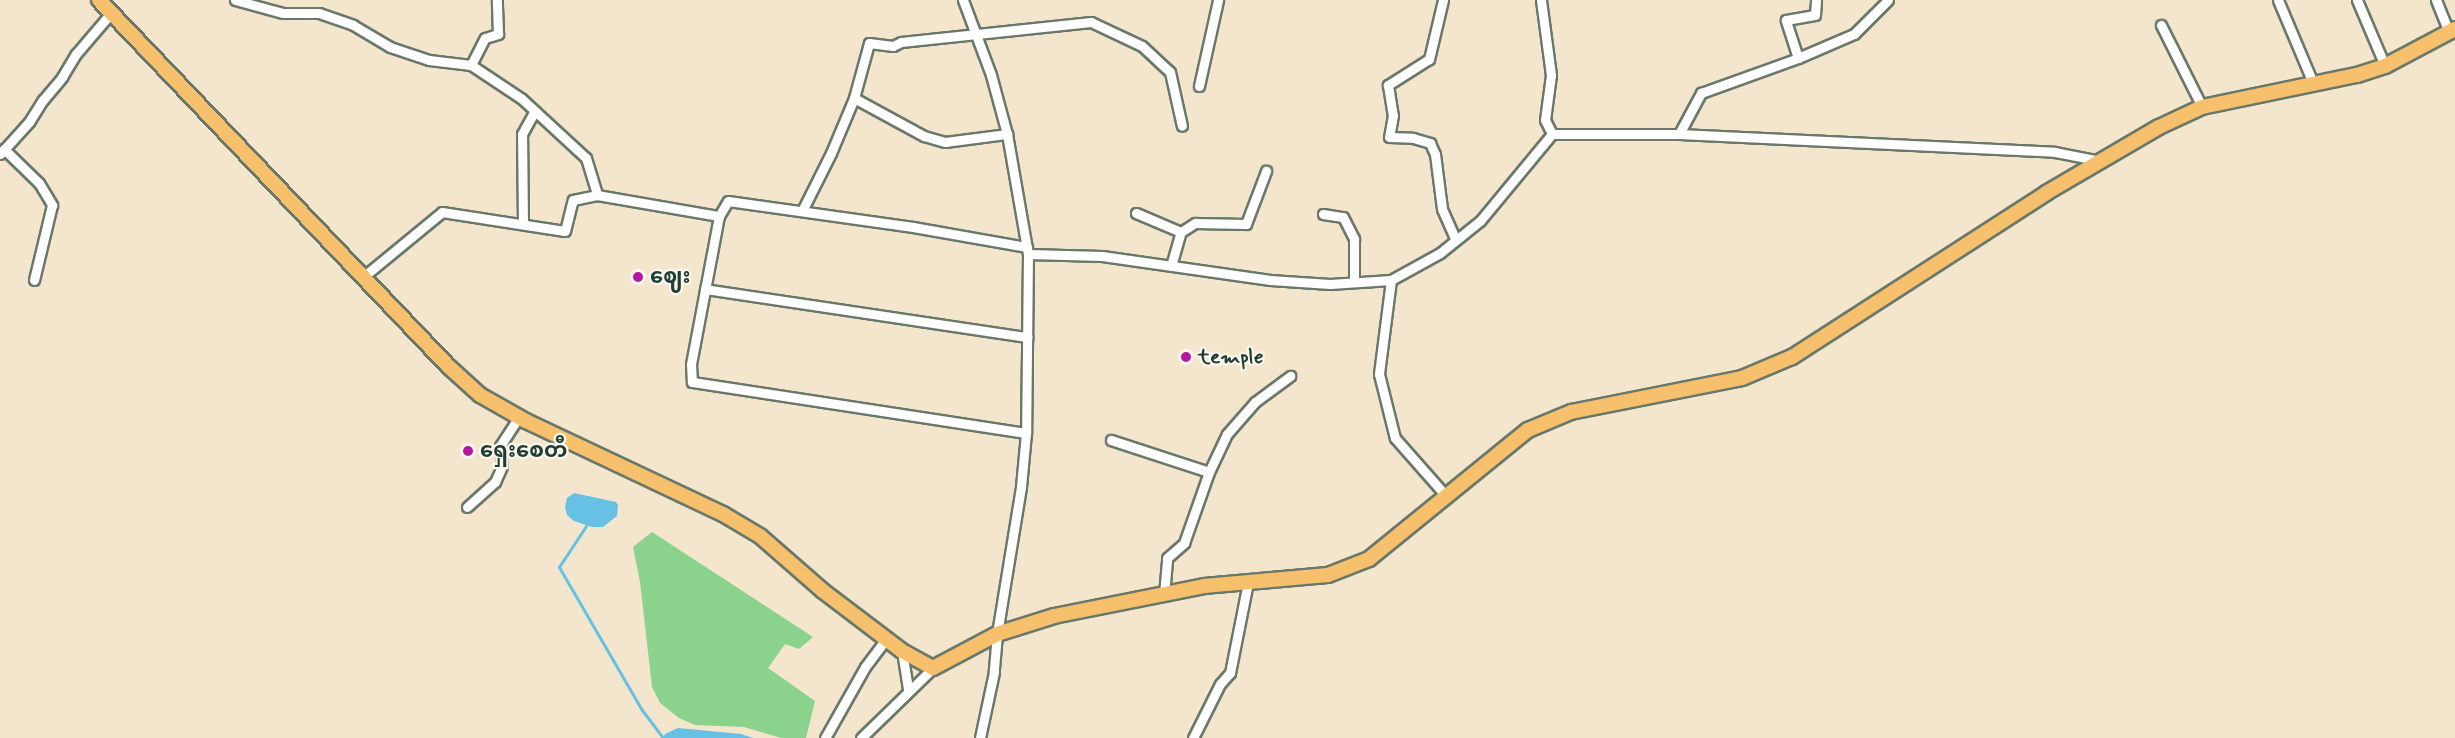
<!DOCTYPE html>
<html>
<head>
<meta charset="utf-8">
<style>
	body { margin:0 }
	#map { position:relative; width:2455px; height:738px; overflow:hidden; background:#f3e6cd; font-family:Mynerve,"Noto Sans Myanmar",sans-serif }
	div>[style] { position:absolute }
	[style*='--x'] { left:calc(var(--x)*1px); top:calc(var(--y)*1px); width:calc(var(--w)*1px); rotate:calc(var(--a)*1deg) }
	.green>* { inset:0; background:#8bd28c }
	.water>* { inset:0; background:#66c1e4 }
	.stream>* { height:3px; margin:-1.5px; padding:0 1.5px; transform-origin:1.5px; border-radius:1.5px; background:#66c1e4 }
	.roads { filter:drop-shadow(2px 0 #69786a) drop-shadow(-2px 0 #69786a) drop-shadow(0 2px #69786a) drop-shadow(0 -2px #69786a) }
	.minor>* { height:9px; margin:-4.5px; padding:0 4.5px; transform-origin:4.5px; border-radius:4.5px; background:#fff }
	.highway>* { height:14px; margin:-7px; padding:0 7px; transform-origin:7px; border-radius:7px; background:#f7c06c }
	.dots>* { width:16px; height:16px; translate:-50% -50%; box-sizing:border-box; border:3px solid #fbf7ec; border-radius:50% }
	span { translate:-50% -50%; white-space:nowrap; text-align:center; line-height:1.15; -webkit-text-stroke:4.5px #fbf7ec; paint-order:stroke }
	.poi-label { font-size:21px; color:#1f3d34; font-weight:700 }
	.left { translate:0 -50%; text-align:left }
</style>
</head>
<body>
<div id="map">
	<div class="green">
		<i style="clip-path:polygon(652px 532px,813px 637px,799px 649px,785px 644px,768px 668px,815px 701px,806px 738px,781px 738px,744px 727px,695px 725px,679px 718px,660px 703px,652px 687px,640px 582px,633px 547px)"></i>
	</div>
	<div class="water">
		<i style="clip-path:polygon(574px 493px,616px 502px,618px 505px,617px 516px,603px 527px,592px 527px,574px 521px,567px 515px,565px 507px,567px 498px)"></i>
		<i style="clip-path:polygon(678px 728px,741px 734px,753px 738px,663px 738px,665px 734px)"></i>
	</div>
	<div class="stream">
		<i style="--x:586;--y:526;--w:49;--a:123.4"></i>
		<i style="--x:559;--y:567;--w:165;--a:59.9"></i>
		<i style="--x:642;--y:710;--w:35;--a:53"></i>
	</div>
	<div class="roads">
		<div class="minor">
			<i style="--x:235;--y:0;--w:50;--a:15.2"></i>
			<i style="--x:283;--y:13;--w:36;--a:0"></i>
			<i style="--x:319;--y:13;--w:36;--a:19"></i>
			<i style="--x:353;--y:25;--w:43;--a:30.7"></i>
			<i style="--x:390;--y:47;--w:41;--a:18.4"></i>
			<i style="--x:429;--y:60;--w:42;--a:6.8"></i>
			<i style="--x:471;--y:65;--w:61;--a:33.7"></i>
			<i style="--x:522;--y:99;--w:87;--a:42.7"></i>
			<i style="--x:586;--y:158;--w:39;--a:73"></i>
			<i style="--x:963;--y:0;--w:80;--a:69.5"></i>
			<i style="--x:991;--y:75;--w:61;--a:74.8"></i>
			<i style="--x:1007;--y:134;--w:122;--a:80.1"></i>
			<i style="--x:1028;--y:254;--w:179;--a:90.6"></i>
			<i style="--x:1026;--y:433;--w:54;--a:95.3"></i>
			<i style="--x:1021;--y:487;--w:149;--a:99.3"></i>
			<i style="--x:997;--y:634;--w:38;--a:95"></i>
			<i style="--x:994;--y:672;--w:67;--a:102"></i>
			<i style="--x:1443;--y:0;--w:61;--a:103.3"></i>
			<i style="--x:1429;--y:59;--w:49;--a:147.6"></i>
			<i style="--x:1388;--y:85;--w:30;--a:81"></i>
			<i style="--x:1393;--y:115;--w:22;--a:100"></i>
			<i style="--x:1389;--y:137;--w:24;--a:2"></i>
			<i style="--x:1413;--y:138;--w:18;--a:16"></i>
			<i style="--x:1430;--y:143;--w:12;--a:66"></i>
			<i style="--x:1435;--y:154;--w:55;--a:82.7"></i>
			<i style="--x:1442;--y:209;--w:34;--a:66"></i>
			<i style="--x:1541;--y:0;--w:76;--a:82.4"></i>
			<i style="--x:1551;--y:75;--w:45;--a:97.6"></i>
			<i style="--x:1545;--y:120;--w:16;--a:63"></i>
			<i style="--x:2278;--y:0;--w:90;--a:67.1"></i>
			<i style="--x:2357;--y:0;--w:72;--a:67"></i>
			<i style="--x:2436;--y:0;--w:35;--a:68"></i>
			<i style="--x:2161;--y:25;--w:92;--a:63.4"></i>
			<i style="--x:1798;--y:58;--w:40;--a:-108"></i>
			<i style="--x:1786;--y:20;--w:29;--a:-10"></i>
			<i style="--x:1815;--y:15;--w:15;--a:-86"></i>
			<i style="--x:471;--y:65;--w:30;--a:-63"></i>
			<i style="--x:485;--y:38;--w:14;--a:-17"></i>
			<i style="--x:498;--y:34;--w:34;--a:-92"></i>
			<i style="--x:1199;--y:86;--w:88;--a:-77.5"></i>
			<i style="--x:854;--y:98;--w:80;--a:28.5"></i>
			<i style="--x:924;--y:136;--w:22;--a:16"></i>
			<i style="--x:945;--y:142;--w:63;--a:-7.4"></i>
			<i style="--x:1679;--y:134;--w:47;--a:-61.8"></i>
			<i style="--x:1701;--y:93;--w:103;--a:-19.8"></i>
			<i style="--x:1798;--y:58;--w:61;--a:-23.2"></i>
			<i style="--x:1854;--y:34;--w:48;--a:-45"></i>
			<i style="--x:4;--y:149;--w:49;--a:44.2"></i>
			<i style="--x:39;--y:183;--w:26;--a:59"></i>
			<i style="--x:52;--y:205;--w:77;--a:103.5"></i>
			<i style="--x:0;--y:154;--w:43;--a:-47.8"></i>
			<i style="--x:29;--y:122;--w:26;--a:-58"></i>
			<i style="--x:43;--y:100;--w:30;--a:-50"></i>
			<i style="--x:62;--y:77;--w:27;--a:-59"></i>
			<i style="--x:76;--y:54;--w:54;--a:-49.5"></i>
			<i style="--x:802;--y:211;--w:65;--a:-63.4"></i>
			<i style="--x:831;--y:153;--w:60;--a:-67.3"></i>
			<i style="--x:854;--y:98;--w:57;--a:-74.7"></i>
			<i style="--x:869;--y:43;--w:24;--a:7"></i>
			<i style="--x:893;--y:46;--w:9;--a:-27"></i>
			<i style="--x:901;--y:42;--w:191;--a:-6"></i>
			<i style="--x:1091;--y:22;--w:56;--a:25.2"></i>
			<i style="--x:1142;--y:46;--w:38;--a:43"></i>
			<i style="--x:1170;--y:72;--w:55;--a:77.5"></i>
			<i style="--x:1136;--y:213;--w:49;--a:22.9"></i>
			<i style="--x:1323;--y:214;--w:20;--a:9"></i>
			<i style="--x:1343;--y:217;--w:25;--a:63"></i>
			<i style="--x:1354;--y:239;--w:43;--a:90"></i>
			<i style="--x:719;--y:216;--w:151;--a:100.7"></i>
			<i style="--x:691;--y:364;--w:18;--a:87"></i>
			<i style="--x:692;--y:382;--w:338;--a:8.7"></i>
			<i style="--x:523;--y:224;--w:90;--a:-90.6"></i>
			<i style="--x:522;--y:134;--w:26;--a:-61"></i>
			<i style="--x:1028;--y:254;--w:74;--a:1.5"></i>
			<i style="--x:1102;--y:256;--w:170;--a:8.1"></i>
			<i style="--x:1270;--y:280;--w:60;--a:3.8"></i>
			<i style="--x:1330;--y:284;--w:61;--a:-3.8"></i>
			<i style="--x:1391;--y:280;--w:56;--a:-28.9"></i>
			<i style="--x:1440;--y:253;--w:51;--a:-38.7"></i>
			<i style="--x:1480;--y:221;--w:113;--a:-50.4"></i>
			<i style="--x:1552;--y:134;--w:127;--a:0"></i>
			<i style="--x:1679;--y:134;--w:376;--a:2.7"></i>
			<i style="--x:2055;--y:152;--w:47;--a:11.1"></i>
			<i style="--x:1171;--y:266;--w:35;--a:-74"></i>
			<i style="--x:1181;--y:232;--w:17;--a:-33"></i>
			<i style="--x:1195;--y:223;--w:51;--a:1.1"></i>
			<i style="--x:1246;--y:224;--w:57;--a:-69.3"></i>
			<i style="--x:363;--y:277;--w:102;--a:-39.4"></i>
			<i style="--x:442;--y:212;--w:124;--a:8.8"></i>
			<i style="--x:565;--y:231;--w:32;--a:-76"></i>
			<i style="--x:573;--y:200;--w:25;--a:-12"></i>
			<i style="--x:597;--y:195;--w:124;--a:9.8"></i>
			<i style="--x:719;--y:216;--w:17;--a:-59"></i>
			<i style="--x:728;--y:201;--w:187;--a:8"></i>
			<i style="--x:913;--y:227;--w:116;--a:10"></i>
			<i style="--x:1391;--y:280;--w:95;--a:97.3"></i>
			<i style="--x:1379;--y:374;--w:66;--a:76"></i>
			<i style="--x:1395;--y:438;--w:79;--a:48.6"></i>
			<i style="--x:705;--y:289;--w:326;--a:8.5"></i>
			<i style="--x:1111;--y:440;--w:103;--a:18.1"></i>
			<i style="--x:467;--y:507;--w:38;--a:-42"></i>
			<i style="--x:495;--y:482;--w:17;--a:-66"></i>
			<i style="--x:502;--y:466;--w:20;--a:-96"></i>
			<i style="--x:500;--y:446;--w:35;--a:-57"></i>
			<i style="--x:1164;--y:595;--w:37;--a:-85"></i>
			<i style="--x:1167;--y:558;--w:23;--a:-41"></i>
			<i style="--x:1184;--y:543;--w:75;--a:-70.6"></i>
			<i style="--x:1209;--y:472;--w:42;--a:-64.7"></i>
			<i style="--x:1227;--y:434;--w:43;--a:-48.8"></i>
			<i style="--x:1255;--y:402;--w:44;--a:-36.6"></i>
			<i style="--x:902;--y:651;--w:39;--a:81"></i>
			<i style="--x:825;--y:738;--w:81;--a:-60.6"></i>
			<i style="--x:865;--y:667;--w:35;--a:-53"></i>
			<i style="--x:861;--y:738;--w:100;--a:-44.2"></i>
			<i style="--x:1193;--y:738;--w:60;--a:-63.4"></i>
			<i style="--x:1220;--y:684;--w:15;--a:-48"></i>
			<i style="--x:1230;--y:673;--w:93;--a:-78.8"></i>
		</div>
		<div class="highway">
			<i style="--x:99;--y:0;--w:506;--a:46.36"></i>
			<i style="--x:448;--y:366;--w:43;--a:42.2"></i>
			<i style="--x:480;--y:395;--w:53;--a:29.5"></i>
			<i style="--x:526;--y:421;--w:218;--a:25.3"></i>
			<i style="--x:723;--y:514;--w:43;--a:30.7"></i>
			<i style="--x:760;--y:536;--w:84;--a:41.1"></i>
			<i style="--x:823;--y:591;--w:99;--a:37.2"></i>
			<i style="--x:902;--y:651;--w:35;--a:29"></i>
			<i style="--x:933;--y:668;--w:72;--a:-28"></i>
			<i style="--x:997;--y:634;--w:60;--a:-17.5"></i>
			<i style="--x:1054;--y:616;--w:153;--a:-11.3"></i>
			<i style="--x:1204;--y:586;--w:124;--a:-5.1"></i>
			<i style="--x:1328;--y:575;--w:44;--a:-21.3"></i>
			<i style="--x:1369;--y:559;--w:205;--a:-39.1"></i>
			<i style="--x:1528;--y:430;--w:47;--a:-22.7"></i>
			<i style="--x:1571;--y:412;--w:174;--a:-11.2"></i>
			<i style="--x:1742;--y:378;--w:54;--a:-22.8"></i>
			<i style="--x:1792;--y:357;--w:302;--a:-32.8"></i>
			<i style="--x:2046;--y:193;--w:131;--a:-30.3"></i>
			<i style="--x:2159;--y:127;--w:47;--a:-24.9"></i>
			<i style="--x:2202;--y:107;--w:158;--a:-11.7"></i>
			<i style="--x:2357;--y:75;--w:29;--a:-18"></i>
			<i style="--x:2385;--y:66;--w:79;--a:-27.9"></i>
		</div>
	</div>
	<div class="dots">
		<i style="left:638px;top:277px;background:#b5179e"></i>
		<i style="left:1186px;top:357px;background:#b5179e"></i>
		<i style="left:468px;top:451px;background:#b5179e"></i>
	</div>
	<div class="poi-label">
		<span class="left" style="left:650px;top:277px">ဈေး</span>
		<span class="left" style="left:1198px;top:357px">temple</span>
		<span class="left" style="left:480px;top:451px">ရှေးစေတီ</span>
	</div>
</div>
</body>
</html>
